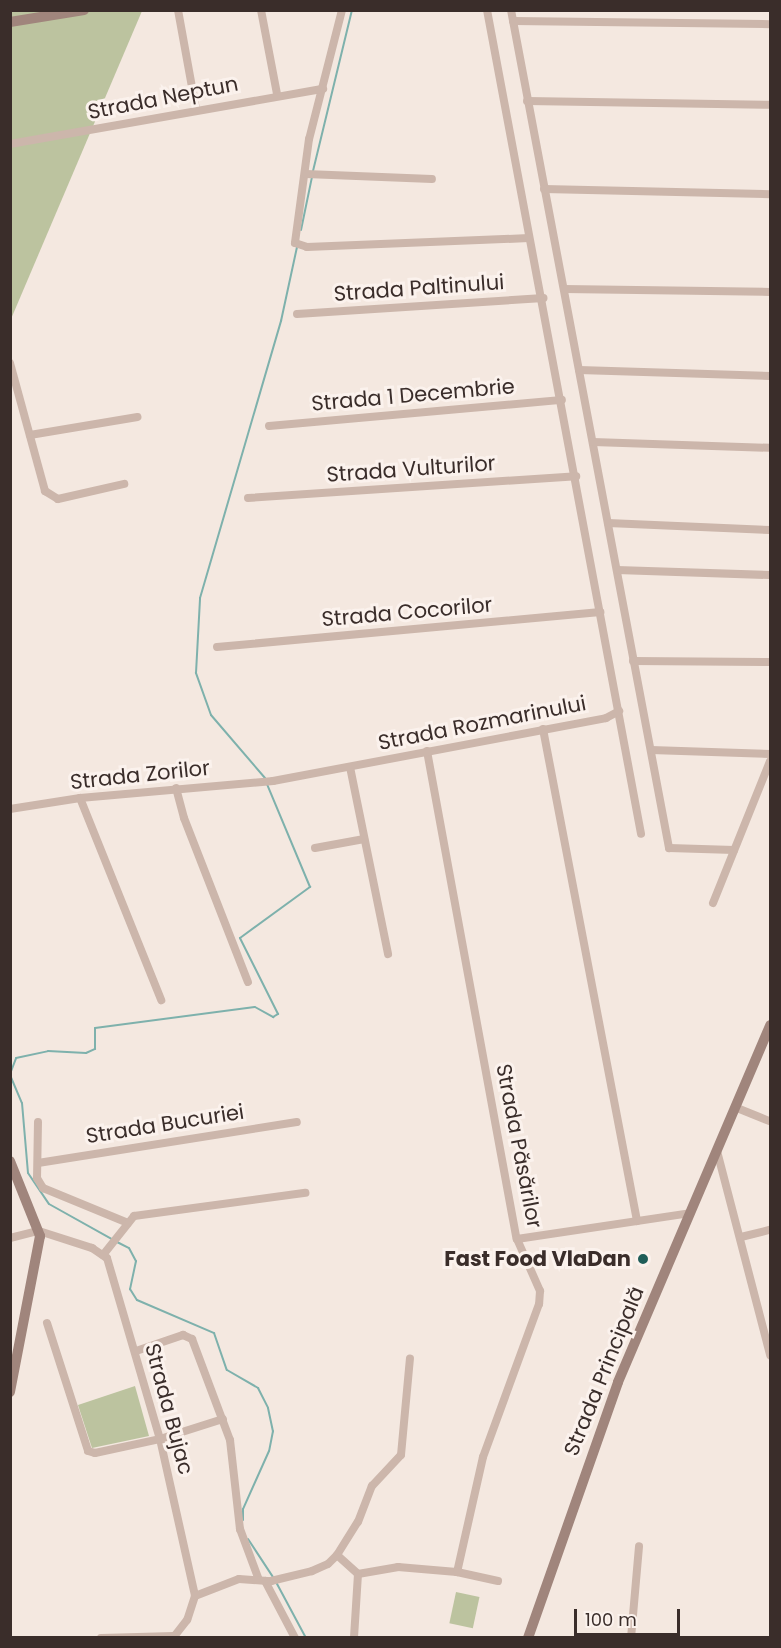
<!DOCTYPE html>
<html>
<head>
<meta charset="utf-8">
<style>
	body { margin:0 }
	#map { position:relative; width:781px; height:1648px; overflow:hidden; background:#f4e8e0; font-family:Poppins,sans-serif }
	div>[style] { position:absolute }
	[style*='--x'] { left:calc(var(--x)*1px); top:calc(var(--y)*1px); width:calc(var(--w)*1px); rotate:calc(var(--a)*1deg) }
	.green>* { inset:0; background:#bcc39f; transform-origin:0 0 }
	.stream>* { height:2px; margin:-1px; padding:0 1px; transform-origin:1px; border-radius:1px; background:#7eb1ac }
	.street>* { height:8px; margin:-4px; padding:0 4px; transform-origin:4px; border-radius:4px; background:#ccb6ab }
	.secondary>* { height:10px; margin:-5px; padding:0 5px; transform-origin:5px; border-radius:5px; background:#a0857c }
	.dots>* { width:16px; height:16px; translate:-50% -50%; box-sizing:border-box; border:3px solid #fbf2ed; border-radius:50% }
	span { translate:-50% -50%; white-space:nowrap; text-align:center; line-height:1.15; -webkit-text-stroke:6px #fbf2ed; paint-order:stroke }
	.street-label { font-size:21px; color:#3a2d2a }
	.poi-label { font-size:21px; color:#3a2d2a; font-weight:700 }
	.right { translate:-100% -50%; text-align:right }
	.frame { position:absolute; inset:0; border:12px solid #3a2d2a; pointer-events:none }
	.scale { position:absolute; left:574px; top:1609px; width:106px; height:27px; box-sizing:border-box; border:3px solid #3a2d2a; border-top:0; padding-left:8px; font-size:18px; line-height:21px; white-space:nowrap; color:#3a2d2a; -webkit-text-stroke:4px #fbf2ed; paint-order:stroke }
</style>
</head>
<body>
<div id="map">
	<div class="green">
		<i style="clip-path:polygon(11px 11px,142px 11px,11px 319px)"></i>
		<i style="clip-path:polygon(135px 1386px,149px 1436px,92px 1448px,78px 1405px)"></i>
		<i style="left:456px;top:1592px;width:24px;height:32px;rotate:12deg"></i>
	</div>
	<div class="stream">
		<i style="--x:313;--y:171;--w:166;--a:-76.4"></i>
		<i style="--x:301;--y:230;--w:54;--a:-78.3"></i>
		<i style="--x:265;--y:778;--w:83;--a:-130.6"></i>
		<i style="--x:211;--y:715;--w:45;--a:-109.7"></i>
		<i style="--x:196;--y:673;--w:75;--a:-86.9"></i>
		<i style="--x:200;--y:598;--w:289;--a:-73.7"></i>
		<i style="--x:281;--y:321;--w:76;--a:-77.8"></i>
		<i style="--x:10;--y:1074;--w:17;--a:-69"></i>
		<i style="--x:16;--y:1058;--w:33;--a:-12"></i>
		<i style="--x:48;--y:1051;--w:38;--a:3"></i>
		<i style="--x:86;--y:1053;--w:10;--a:-24"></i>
		<i style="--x:95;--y:1049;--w:21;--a:-90"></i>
		<i style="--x:95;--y:1028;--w:161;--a:-7.5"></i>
		<i style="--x:255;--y:1007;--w:21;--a:29"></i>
		<i style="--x:273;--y:1017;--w:6;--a:-31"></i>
		<i style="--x:278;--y:1014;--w:85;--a:-116.6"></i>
		<i style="--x:240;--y:938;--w:87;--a:-36.1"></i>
		<i style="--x:310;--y:887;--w:112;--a:-112.7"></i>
		<i style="--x:10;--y:1075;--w:30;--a:67"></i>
		<i style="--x:22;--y:1103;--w:70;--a:85.1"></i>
		<i style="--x:28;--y:1173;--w:37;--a:56"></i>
		<i style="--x:49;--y:1204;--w:72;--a:29.1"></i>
		<i style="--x:117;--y:1242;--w:13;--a:27"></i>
		<i style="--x:129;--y:1248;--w:15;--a:62"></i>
		<i style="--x:136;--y:1261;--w:29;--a:102"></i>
		<i style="--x:130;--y:1289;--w:13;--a:58"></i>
		<i style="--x:137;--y:1300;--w:84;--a:23.2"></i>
		<i style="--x:214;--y:1333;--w:39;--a:71"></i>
		<i style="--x:227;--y:1370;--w:36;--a:30"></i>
		<i style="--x:258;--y:1388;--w:22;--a:63"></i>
		<i style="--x:268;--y:1408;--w:24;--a:78"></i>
		<i style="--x:273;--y:1431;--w:20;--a:101"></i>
		<i style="--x:269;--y:1451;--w:64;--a:114.1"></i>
		<i style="--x:243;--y:1509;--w:11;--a:90"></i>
		<i style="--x:248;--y:1539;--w:45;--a:56.7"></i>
		<i style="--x:276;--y:1582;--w:64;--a:61.8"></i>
	</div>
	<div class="street">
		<i style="--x:178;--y:10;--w:101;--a:79.7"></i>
		<i style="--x:261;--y:10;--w:86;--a:79.2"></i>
		<i style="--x:342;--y:10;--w:133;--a:104.3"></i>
		<i style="--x:309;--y:139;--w:105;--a:97.7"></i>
		<i style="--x:295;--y:243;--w:13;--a:18"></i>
		<i style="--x:307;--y:247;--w:222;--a:-2.3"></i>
		<i style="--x:487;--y:10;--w:838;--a:79.41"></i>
		<i style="--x:511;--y:10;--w:853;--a:79.32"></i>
		<i style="--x:669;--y:848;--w:65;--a:1.8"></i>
		<i style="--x:513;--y:21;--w:257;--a:0.7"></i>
		<i style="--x:527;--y:101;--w:243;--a:0.9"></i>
		<i style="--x:10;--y:144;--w:318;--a:-10"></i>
		<i style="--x:306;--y:174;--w:126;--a:2.3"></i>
		<i style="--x:544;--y:189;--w:226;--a:1.3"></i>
		<i style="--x:564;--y:289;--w:206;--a:0.8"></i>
		<i style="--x:297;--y:314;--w:247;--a:-3.7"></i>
		<i style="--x:10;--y:363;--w:133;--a:74.7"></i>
		<i style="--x:45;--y:491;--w:15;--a:32"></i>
		<i style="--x:58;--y:499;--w:68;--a:-12.8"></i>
		<i style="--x:579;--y:370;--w:191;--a:1.8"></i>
		<i style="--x:269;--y:426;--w:294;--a:-5.1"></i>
		<i style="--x:30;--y:435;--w:109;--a:-9.5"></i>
		<i style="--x:593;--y:442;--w:177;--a:1.9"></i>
		<i style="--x:248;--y:498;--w:329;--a:-3.8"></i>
		<i style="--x:608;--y:523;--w:162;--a:2.5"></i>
		<i style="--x:617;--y:570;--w:153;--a:1.9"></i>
		<i style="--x:217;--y:647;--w:385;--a:-5.2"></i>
		<i style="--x:633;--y:661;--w:137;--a:0.4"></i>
		<i style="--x:543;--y:729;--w:501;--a:79.18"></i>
		<i style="--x:651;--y:750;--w:119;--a:1.9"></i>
		<i style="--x:427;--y:751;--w:496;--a:79.6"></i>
		<i style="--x:517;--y:1239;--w:57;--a:66.1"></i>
		<i style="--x:540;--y:1291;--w:13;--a:94"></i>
		<i style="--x:539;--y:1304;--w:163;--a:110.1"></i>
		<i style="--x:483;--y:1457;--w:118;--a:102.7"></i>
		<i style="--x:350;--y:767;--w:191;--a:78.5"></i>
		<i style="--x:176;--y:788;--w:31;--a:75"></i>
		<i style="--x:184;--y:818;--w:176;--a:68.7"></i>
		<i style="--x:80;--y:798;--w:218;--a:68.1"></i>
		<i style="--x:10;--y:809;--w:71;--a:-8.9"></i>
		<i style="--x:80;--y:798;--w:194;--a:-5"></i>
		<i style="--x:273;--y:781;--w:339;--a:-10.7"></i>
		<i style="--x:606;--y:718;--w:15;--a:-28"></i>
		<i style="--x:315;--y:848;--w:50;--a:-10.4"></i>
		<i style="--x:713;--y:903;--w:153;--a:-68.1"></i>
		<i style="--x:737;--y:1108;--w:35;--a:22"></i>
		<i style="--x:38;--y:1122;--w:56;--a:91"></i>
		<i style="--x:37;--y:1178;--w:12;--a:59"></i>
		<i style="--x:43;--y:1188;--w:92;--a:22.4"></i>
		<i style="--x:717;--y:1151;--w:211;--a:75.4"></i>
		<i style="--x:38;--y:1163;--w:262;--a:-9"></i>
		<i style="--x:741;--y:1237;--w:30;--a:-14"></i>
		<i style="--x:10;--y:1238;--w:30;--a:-14"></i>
		<i style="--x:39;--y:1231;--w:56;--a:17.8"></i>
		<i style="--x:92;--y:1248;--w:18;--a:34"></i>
		<i style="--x:107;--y:1258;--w:189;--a:73.7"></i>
		<i style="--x:160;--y:1439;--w:161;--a:77.4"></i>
		<i style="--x:195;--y:1596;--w:25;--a:108"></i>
		<i style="--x:187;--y:1620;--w:23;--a:128"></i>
		<i style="--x:517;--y:1239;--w:175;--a:-8.5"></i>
		<i style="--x:103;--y:1255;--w:50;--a:-51.5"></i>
		<i style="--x:134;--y:1216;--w:173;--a:-7.7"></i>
		<i style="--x:47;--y:1323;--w:134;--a:72.2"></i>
		<i style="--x:88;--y:1451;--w:7;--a:16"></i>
		<i style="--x:95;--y:1453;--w:66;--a:-12.2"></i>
		<i style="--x:160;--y:1439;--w:66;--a:-17.6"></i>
		<i style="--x:136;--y:1351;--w:50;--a:-18.8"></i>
		<i style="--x:183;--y:1335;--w:10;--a:24"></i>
		<i style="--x:192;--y:1339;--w:108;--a:69.4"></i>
		<i style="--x:230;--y:1440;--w:90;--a:83.6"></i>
		<i style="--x:240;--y:1529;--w:54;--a:69.6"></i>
		<i style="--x:337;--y:1555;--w:39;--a:-58"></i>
		<i style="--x:358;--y:1522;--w:39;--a:-69"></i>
		<i style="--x:372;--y:1486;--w:42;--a:-46.9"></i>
		<i style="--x:401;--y:1455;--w:97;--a:-84.7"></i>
		<i style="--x:358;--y:1574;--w:41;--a:-9.9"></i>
		<i style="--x:398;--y:1567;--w:59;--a:4.8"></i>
		<i style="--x:457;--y:1572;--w:42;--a:12.4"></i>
		<i style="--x:265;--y:1581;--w:64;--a:62.2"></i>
		<i style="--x:195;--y:1596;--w:47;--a:-21.1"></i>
		<i style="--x:239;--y:1579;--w:32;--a:4"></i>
		<i style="--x:271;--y:1581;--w:42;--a:-13.7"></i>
		<i style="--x:312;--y:1571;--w:17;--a:-24"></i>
		<i style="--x:328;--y:1564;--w:13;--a:-45"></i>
		<i style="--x:337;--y:1555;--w:28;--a:42"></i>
		<i style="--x:358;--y:1574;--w:64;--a:93.6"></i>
		<i style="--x:101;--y:1638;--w:73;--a:-1.6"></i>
		<i style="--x:631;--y:1638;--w:92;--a:-85"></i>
	</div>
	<div class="secondary">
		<i style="--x:10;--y:22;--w:75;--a:-9.2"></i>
		<i style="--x:10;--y:1161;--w:81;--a:68.2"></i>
		<i style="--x:40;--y:1236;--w:159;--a:100.9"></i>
		<i style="--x:528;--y:1638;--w:271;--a:-70.6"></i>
		<i style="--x:618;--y:1382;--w:388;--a:-66.9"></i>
	</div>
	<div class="dots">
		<i style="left:643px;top:1259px;background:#1f5d58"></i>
	</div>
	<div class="street-label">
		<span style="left:163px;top:98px;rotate:-11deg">Strada Neptun</span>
		<span style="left:419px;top:288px;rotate:-4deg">Strada Paltinului</span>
		<span style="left:413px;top:395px;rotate:-5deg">Strada 1 Decembrie</span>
		<span style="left:411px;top:469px;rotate:-4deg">Strada Vulturilor</span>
		<span style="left:407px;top:612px;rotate:-5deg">Strada Cocorilor</span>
		<span style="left:482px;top:723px;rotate:-11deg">Strada Rozmarinului</span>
		<span style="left:140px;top:775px;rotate:-6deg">Strada Zorilor</span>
		<span style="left:165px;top:1124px;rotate:-9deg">Strada Bucuriei</span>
		<span style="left:519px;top:1146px;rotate:79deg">Strada Păsărilor</span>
		<span style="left:604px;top:1371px;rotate:-68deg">Strada Principală</span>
		<span style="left:169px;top:1409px;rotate:75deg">Strada Bujac</span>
	</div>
	<div class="poi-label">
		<span class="right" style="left:631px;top:1259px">Fast Food VlaDan</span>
	</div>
	<div class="frame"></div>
	<div class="scale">100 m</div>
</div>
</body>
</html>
